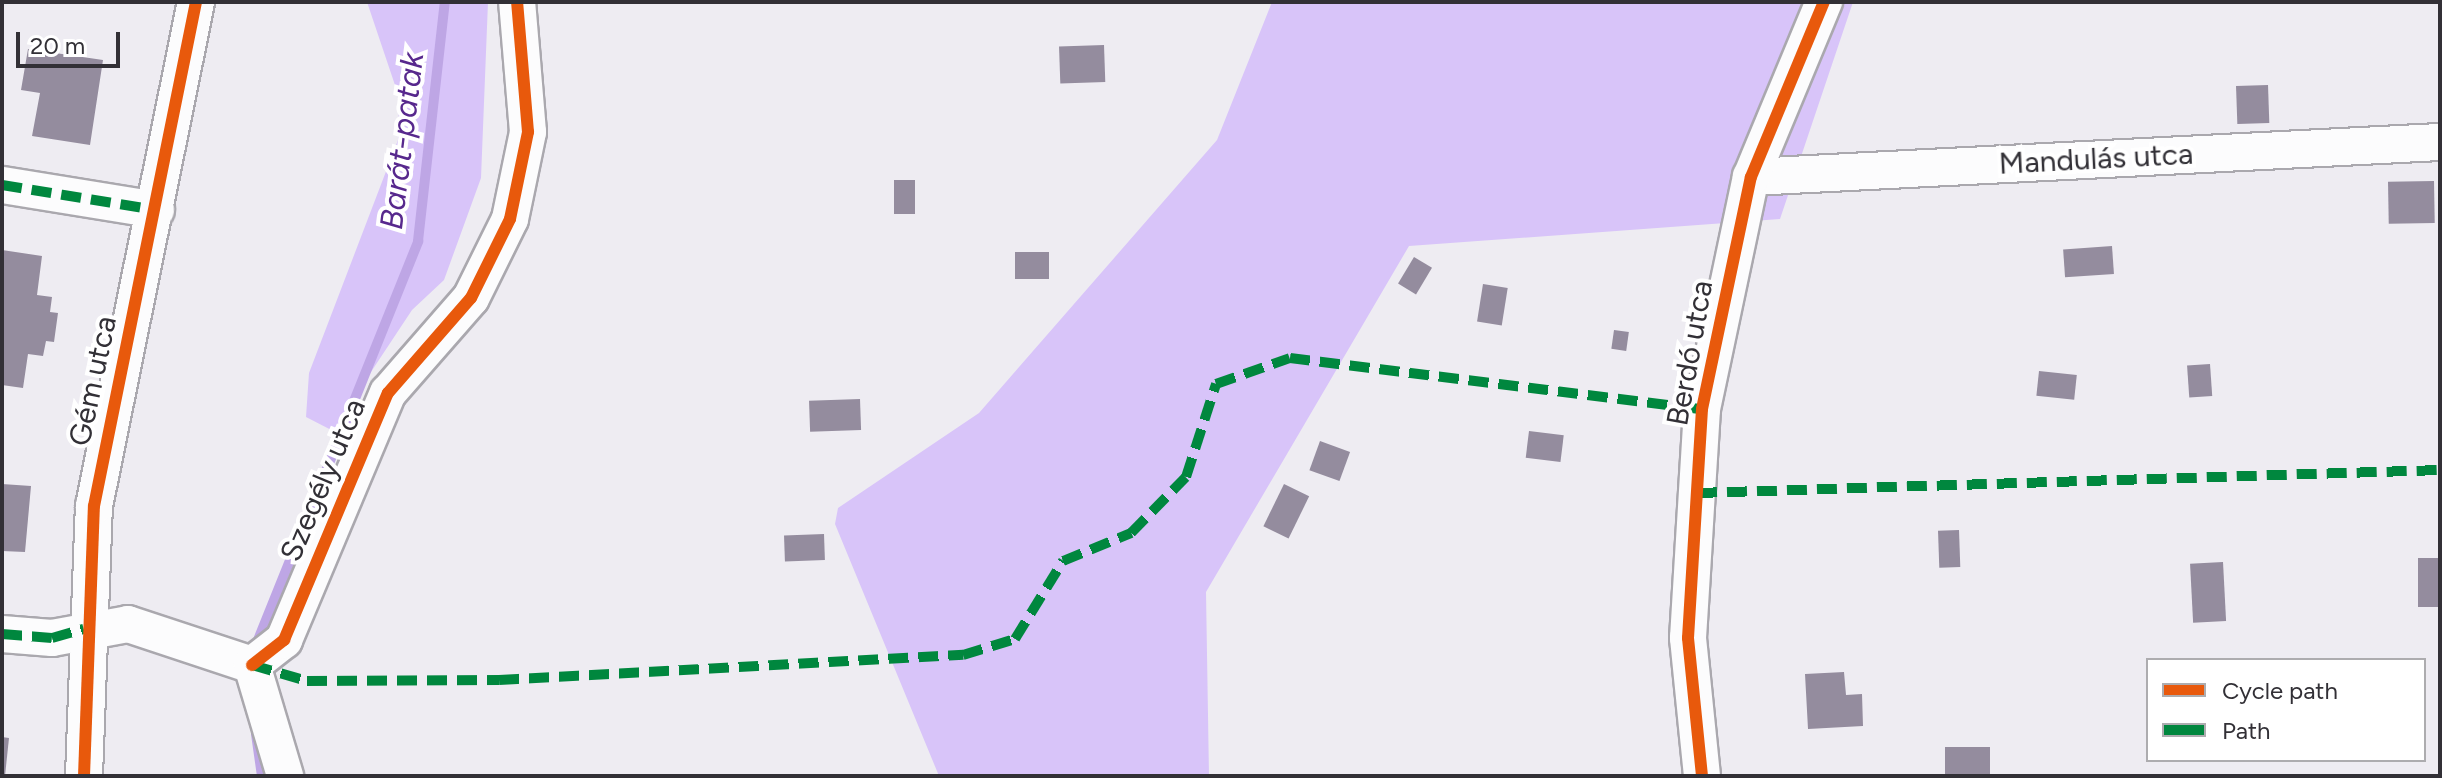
<!DOCTYPE html>
<html>
<head>
<meta charset="utf-8">
<style>
	body { margin:0 }
	#map { position:relative; width:2442px; height:778px; overflow:hidden; background:#eeecf2; font-family:Figtree,sans-serif }
	div>[style] { position:absolute }
	[style*='--x'] { left:calc(var(--x)*1px); top:calc(var(--y)*1px); width:calc(var(--w)*1px); rotate:calc(var(--a)*1deg) }
	.forest>* { inset:0; background:#d8c4f9 }
	.stream>* { height:10px; margin:-5px; padding:0 5px; transform-origin:5px; border-radius:5px; background:#bea6e5 }
	.building>* { inset:0; background:#948c9e; transform-origin:0 0 }
	.roads { filter:drop-shadow(2px 0 #aaa8ae) drop-shadow(-2px 0 #aaa8ae) drop-shadow(0 2px #aaa8ae) drop-shadow(0 -2px #aaa8ae) }
	.minor>* { height:36px; margin:-18px; padding:0 18px; transform-origin:18px; border-radius:18px; background:#fcfcfd }
	.quiet>* { height:10px; margin-top:-5px; transform-origin:0; background:repeating-linear-gradient(90deg,#00873e 0 20px,transparent 0 30px) }
	.cycleway>* { height:12px; margin:-6px; padding:0 6px; transform-origin:6px; border-radius:6px; background:#e8590c }
	span { translate:-50% -50%; white-space:nowrap; text-align:center; line-height:1.15; -webkit-text-stroke:8px #fff; paint-order:stroke }
	.street-label { font-size:30px; color:#323036 }
	.water-label { font-size:32px; color:#57288d; font-style:italic }
	.frame { position:absolute; inset:0; border:4px solid #323036; pointer-events:none }
	.legend { position:absolute; left:2146px; top:658px; width:280px; height:104px; box-sizing:border-box; background:#fff; border:2px solid #adacaf; margin:0; padding:10px 14px; list-style:none; font-size:24px; color:#323036 }
	.legend li { display:flex; align-items:center; gap:16px; height:40px }
	.legend b { width:40px; border:2px solid #adacaf }
	.scale { position:absolute; left:16px; top:32px; width:104px; height:36px; box-sizing:border-box; border:4px solid #323036; border-top:0; padding-left:10px; font-size:24px; line-height:28px; white-space:nowrap; color:#323036; -webkit-text-stroke:6px #fff; paint-order:stroke }
</style>
</head>
<body>
<div id="map">
	<div class="forest">
		<i style="clip-path:polygon(367px 2px,488px 2px,481px 178px,444px 280px,412px 310px,363px 384px,341px 435px,306px 417px,309px 373px,398px 140px,399px 97px)"></i>
		<i style="clip-path:polygon(1272px 2px,1853px 2px,1780px 219px,1409px 246px,1206px 592px,1209px 776px,939px 776px,835px 524px,838px 508px,979px 413px,1217px 140px)"></i>
	</div>
	<div class="stream">
		<i style="--x:258;--y:640;--w:430;--a:-68.1"></i>
		<i style="--x:418;--y:241;--w:241;--a:-83.6"></i>
		<i style="--x:256;--y:734;--w:42;--a:81.9"></i>
	</div>
	<div class="building">
		<i style="left:1104px;top:45px;width:37px;height:45px;rotate:88deg"></i>
		<i style="clip-path:polygon(28px 49px,103px 60px,90px 145px,32px 136px,40px 93px,21px 90px)"></i>
		<i style="left:2268px;top:85px;width:38px;height:32px;rotate:88deg"></i>
		<i style="left:894px;top:180px;width:21px;height:34px"></i>
		<i style="left:2434px;top:181px;width:42px;height:46px;rotate:89deg"></i>
		<i style="left:2112px;top:246px;width:28px;height:49px;rotate:86deg"></i>
		<i style="clip-path:polygon(2px 250px,42px 256px,37px 295px,52px 297px,50px 312px,58px 313px,54px 342px,46px 341px,43px 356px,28px 354px,23px 388px,2px 385px)"></i>
		<i style="left:1015px;top:252px;width:34px;height:27px"></i>
		<i style="left:1414px;top:257px;width:21px;height:31px;rotate:31deg"></i>
		<i style="left:1483px;top:284px;width:25px;height:38px;rotate:9deg"></i>
		<i style="left:1614px;top:330px;width:15px;height:19px;rotate:8deg"></i>
		<i style="left:2210px;top:364px;width:32px;height:23px;rotate:86deg"></i>
		<i style="left:2039px;top:371px;width:38px;height:25px;rotate:6deg"></i>
		<i style="left:860px;top:399px;width:31px;height:51px;rotate:88deg"></i>
		<i style="left:1529px;top:431px;width:35px;height:27px;rotate:7deg"></i>
		<i style="left:1320px;top:441px;width:32px;height:31px;rotate:20deg"></i>
		<i style="clip-path:polygon(2px 484px,31px 486px,25px 552px,2px 551px)"></i>
		<i style="left:1284px;top:484px;width:28px;height:47px;rotate:26deg"></i>
		<i style="left:1959px;top:530px;width:37px;height:21px;rotate:88deg"></i>
		<i style="left:824px;top:534px;width:26px;height:40px;rotate:88deg"></i>
		<i style="left:2418px;top:558px;width:22px;height:49px"></i>
		<i style="left:2223px;top:562px;width:59px;height:33px;rotate:87deg"></i>
		<i style="clip-path:polygon(1844px 672px,1846px 695px,1862px 694px,1863px 726px,1808px 729px,1805px 674px)"></i>
		<i style="clip-path:polygon(2px 737px,9px 738px,5px 776px,2px 776px)"></i>
		<i style="left:1990px;top:747px;width:29px;height:45px;rotate:90deg"></i>
	</div>
	<div class="roads">
		<div class="minor">
			<i style="--x:1751;--y:177;--w:690;--a:-2.91"></i>
			<i style="--x:2;--y:185;--w:156;--a:9.2"></i>
			<i style="--x:2;--y:634;--w:50;--a:4.6"></i>
			<i style="--x:52;--y:638;--w:77;--a:-10.4"></i>
			<i style="--x:128;--y:624;--w:131;--a:18.3"></i>
			<i style="--x:252;--y:665;--w:41;--a:-38"></i>
			<i style="--x:284;--y:640;--w:268;--a:-67.2"></i>
			<i style="--x:388;--y:393;--w:126;--a:-48.9"></i>
			<i style="--x:471;--y:298;--w:88;--a:-63.7"></i>
			<i style="--x:510;--y:219;--w:89;--a:-78.3"></i>
			<i style="--x:528;--y:132;--w:130;--a:-94.8"></i>
			<i style="--x:252;--y:665;--w:116;--a:73.4"></i>
			<i style="--x:84;--y:776;--w:270;--a:-87.9"></i>
			<i style="--x:94;--y:506;--w:514;--a:-78.56"></i>
			<i style="--x:1702;--y:776;--w:139;--a:-95.8"></i>
			<i style="--x:1688;--y:638;--w:229;--a:-86.5"></i>
			<i style="--x:1702;--y:409;--w:237;--a:-78.1"></i>
			<i style="--x:1751;--y:177;--w:190;--a:-67.4"></i>
		</div>
	</div>
	<div class="quiet">
		<i style="--x:2;--y:185;--w:156;--a:9.2"></i>
		<i style="--x:1697;--y:493;--w:743;--a:-1.77"></i>
		<i style="--x:2;--y:634;--w:50;--a:4.6"></i>
		<i style="--x:52;--y:638;--w:33;--a:-16"></i>
		<i style="--x:252;--y:665;--w:57;--a:16.2"></i>
		<i style="--x:307;--y:681;--w:192;--a:-0.3"></i>
		<i style="--x:499;--y:680;--w:465;--a:-3.1"></i>
		<i style="--x:963;--y:655;--w:54;--a:-17.1"></i>
		<i style="--x:1015;--y:639;--w:92;--a:-58.4"></i>
		<i style="--x:1063;--y:561;--w:74;--a:-22.4"></i>
		<i style="--x:1131;--y:533;--w:78;--a:-45.5"></i>
		<i style="--x:1186;--y:477;--w:98;--a:-72.1"></i>
		<i style="--x:1216;--y:384;--w:78;--a:-19.4"></i>
		<i style="--x:1290;--y:358;--w:415;--a:7.1"></i>
	</div>
	<div class="cycleway">
		<i style="--x:252;--y:665;--w:41;--a:-38"></i>
		<i style="--x:284;--y:640;--w:268;--a:-67.2"></i>
		<i style="--x:388;--y:393;--w:126;--a:-48.9"></i>
		<i style="--x:471;--y:298;--w:88;--a:-63.7"></i>
		<i style="--x:510;--y:219;--w:89;--a:-78.3"></i>
		<i style="--x:528;--y:132;--w:130;--a:-94.8"></i>
		<i style="--x:84;--y:776;--w:270;--a:-87.9"></i>
		<i style="--x:94;--y:506;--w:514;--a:-78.56"></i>
		<i style="--x:1702;--y:776;--w:139;--a:-95.8"></i>
		<i style="--x:1688;--y:638;--w:229;--a:-86.5"></i>
		<i style="--x:1702;--y:409;--w:237;--a:-78.1"></i>
		<i style="--x:1751;--y:177;--w:190;--a:-67.4"></i>
	</div>
	<div class="street-label">
		<span style="left:2096px;top:159px;rotate:-3deg">Mandulás utca</span>
		<span style="left:1690px;top:353px;rotate:-80deg">Berdó utca</span>
		<span style="left:93px;top:381px;rotate:-78deg">Gém utca</span>
		<span style="left:323px;top:480px;rotate:-67deg">Szegély utca</span>
	</div>
	<div class="water-label">
		<span style="left:402px;top:141px;rotate:-83deg">Barát-patak</span>
	</div>
	<div class="frame"></div>
	<ul class="legend">
	<li><b style="height:10px;background:#e8590c"></b>Cycle path</li>
	<li><b style="height:10px;background:#00873e"></b>Path</li>
	</ul>
	<div class="scale">20 m</div>
</div>
</body>
</html>
